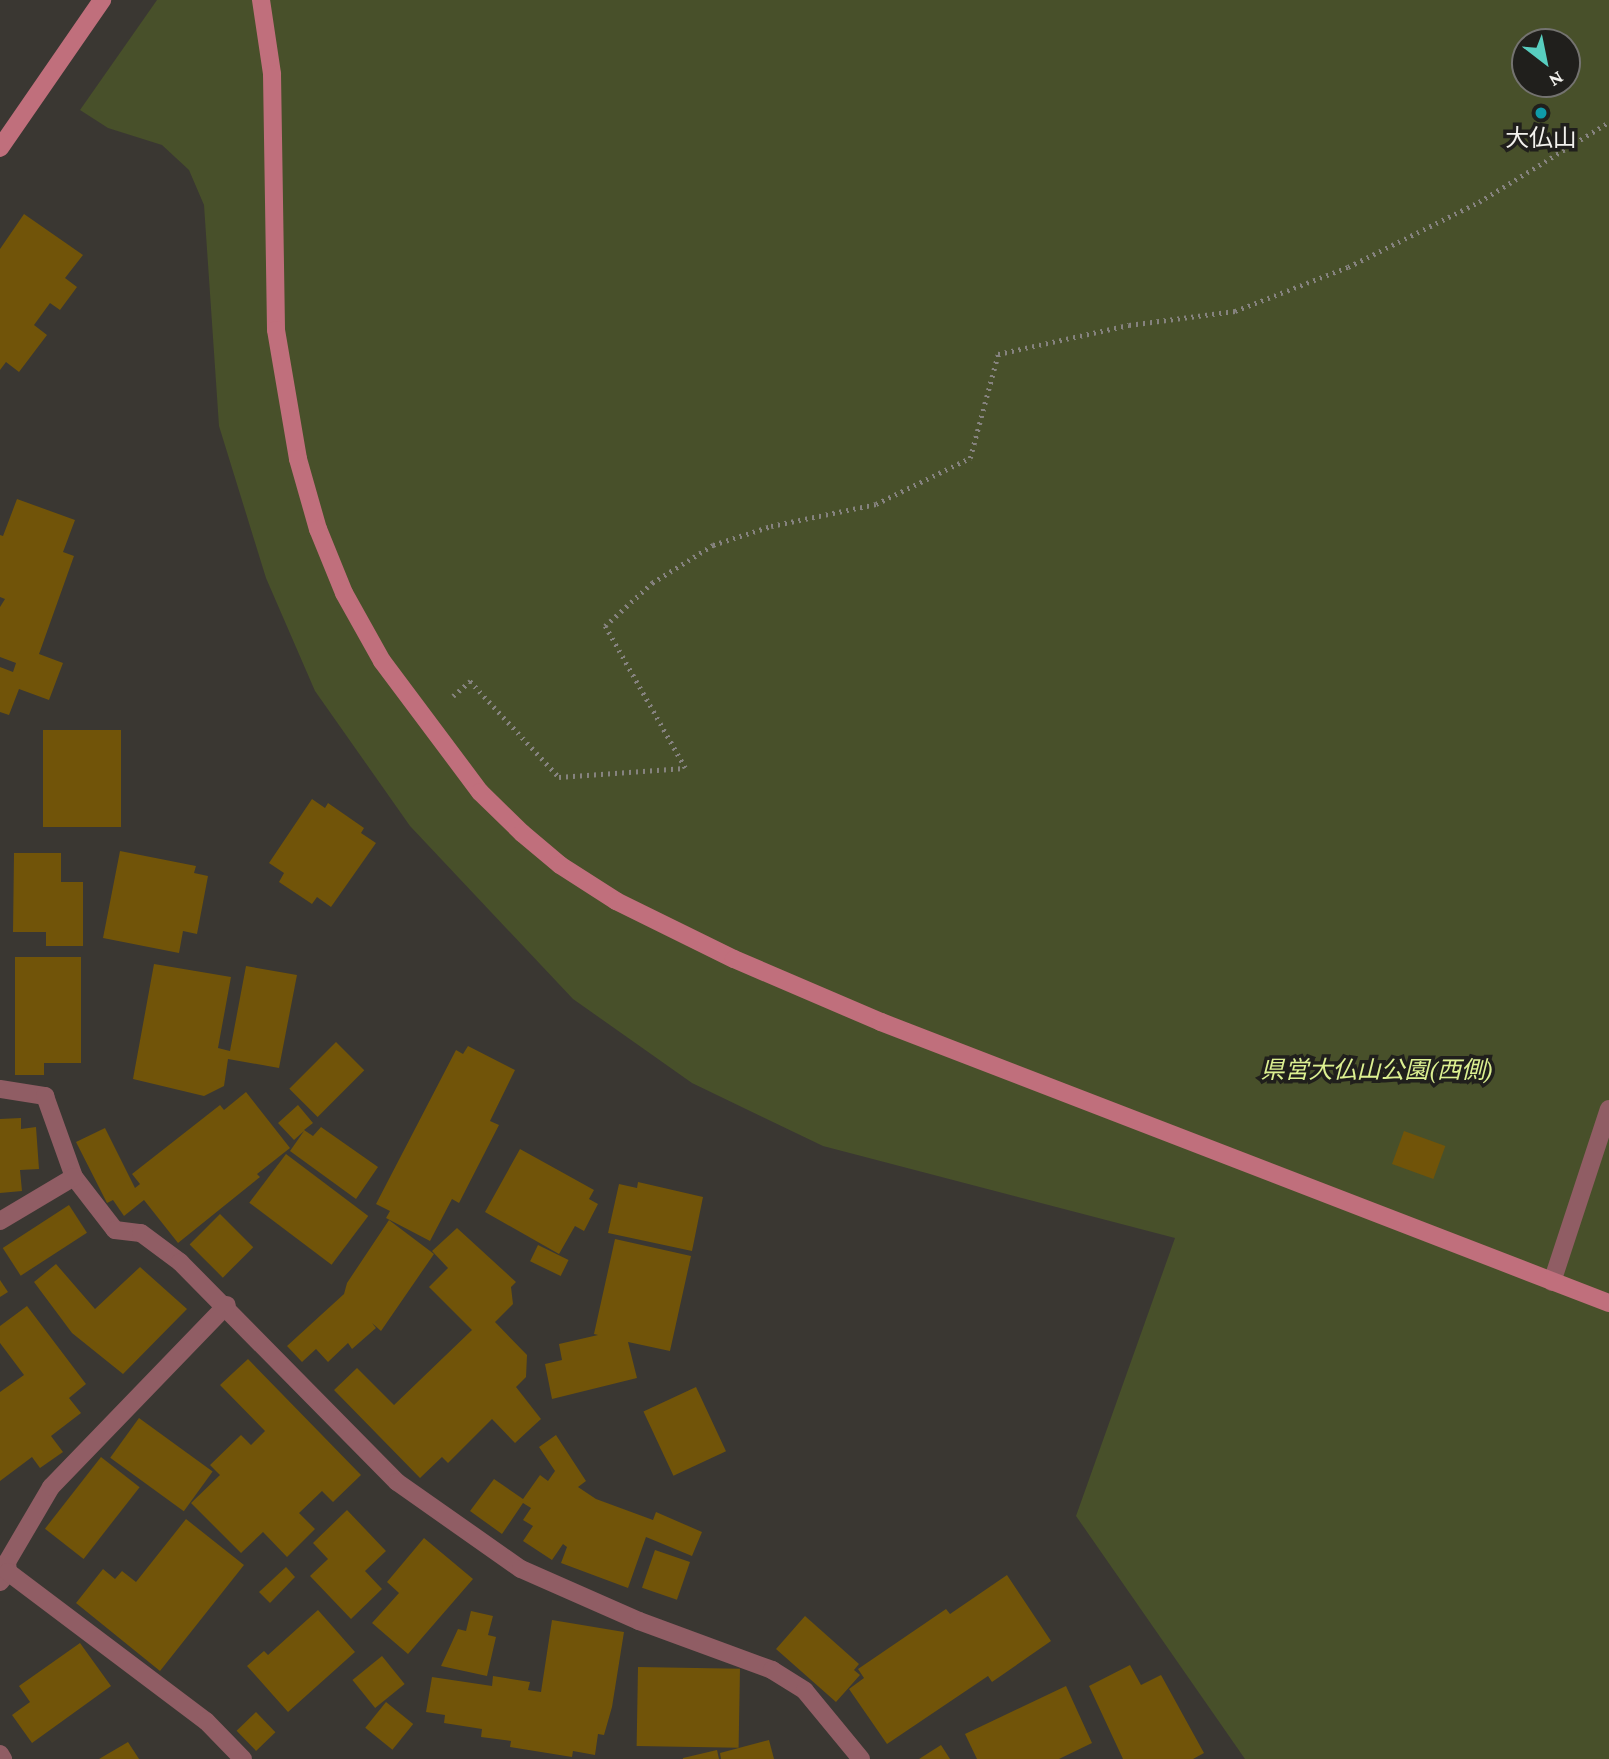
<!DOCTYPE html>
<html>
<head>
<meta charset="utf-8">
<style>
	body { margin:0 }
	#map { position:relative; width:1609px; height:1759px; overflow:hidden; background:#3a3732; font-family:"Crimson Pro","Noto Sans JP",serif }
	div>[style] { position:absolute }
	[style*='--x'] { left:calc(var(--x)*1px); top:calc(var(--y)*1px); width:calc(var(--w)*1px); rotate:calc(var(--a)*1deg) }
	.green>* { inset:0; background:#48502a }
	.building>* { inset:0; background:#715409; transform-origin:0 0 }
	.path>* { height:4.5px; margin-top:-2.25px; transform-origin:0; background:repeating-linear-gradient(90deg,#86837f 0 2px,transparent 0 7px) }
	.lane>* { height:18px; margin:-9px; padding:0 9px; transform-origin:9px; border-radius:9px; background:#905d64 }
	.street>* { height:18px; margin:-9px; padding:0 9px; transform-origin:9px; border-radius:9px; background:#905d64 }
	.secondary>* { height:18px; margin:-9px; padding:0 9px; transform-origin:9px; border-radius:9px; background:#c06f7c }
	.dots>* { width:19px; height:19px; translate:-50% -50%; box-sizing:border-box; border:4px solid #201f1c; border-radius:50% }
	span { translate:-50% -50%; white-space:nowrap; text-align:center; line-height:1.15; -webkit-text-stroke:7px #201f1c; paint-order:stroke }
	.poi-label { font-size:24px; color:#f2f1ed }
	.park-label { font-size:24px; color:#dcf091; font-style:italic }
	.north { position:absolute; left:1511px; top:28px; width:70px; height:70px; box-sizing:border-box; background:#201f1c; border:2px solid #747370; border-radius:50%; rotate:148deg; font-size:19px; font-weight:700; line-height:28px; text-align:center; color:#f2f1ed }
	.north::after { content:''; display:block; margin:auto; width:24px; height:32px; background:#58cec0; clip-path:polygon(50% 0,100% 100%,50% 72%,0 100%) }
</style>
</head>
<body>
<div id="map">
	<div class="green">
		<i style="clip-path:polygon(evenodd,157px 0,1609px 0,1609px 1759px,1245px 1759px,1076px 1516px,1175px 1238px,823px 1146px,692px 1083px,573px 999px,410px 826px,315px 691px,266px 578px,219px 426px,204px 205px,189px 170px,162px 145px,108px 128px,80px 110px,157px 0,1525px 42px,1567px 42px,1567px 84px,1525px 84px,1525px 42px)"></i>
	</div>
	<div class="building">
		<i style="clip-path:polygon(24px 214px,83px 255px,65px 278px,77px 287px,60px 310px,50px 303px,34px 325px,47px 335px,19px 372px,6px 362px,0 370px,0 249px)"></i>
		<i style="clip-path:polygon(17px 499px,75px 520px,63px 552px,74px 556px,39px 654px,63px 663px,49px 700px,19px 689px,9px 715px,0 712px,0 667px,13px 672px,16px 663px,0 657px,0 607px,5px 599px,0 597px,0 535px,3px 536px)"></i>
		<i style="left:43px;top:730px;width:78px;height:97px"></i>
		<i style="clip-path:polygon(312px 799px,325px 808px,328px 803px,364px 828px,361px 833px,376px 843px,331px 907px,317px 897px,312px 904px,279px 882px,284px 873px,269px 863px)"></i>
		<i style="clip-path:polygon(120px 851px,196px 866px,194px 873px,208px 876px,197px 934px,183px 931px,179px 953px,103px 938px)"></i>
		<i style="clip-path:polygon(14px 853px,61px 853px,61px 882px,83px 882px,83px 946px,46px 946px,46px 932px,13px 932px)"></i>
		<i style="clip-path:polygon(15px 957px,81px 957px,81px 1063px,44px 1063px,44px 1075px,15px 1075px)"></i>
		<i style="clip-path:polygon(154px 964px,231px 977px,218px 1048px,230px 1051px,246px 966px,297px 975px,279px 1068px,228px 1059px,224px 1086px,204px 1096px,133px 1079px)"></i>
		<i style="left:336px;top:1042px;width:40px;height:66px;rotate:45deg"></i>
		<i style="clip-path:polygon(468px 1046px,515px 1070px,490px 1121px,499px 1125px,459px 1203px,452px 1199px,430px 1241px,386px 1218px,390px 1211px,376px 1204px,456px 1050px,463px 1054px)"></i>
		<i style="clip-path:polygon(246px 1092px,290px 1148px,257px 1174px,260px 1177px,178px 1243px,144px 1200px,124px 1216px,113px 1200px,107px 1203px,76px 1142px,105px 1128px,135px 1188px,140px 1184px,132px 1174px,220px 1105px,224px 1110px)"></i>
		<i style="clip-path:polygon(298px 1105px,313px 1123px,304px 1130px,313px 1136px,321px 1127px,378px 1167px,356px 1199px,290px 1151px,304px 1131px,294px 1140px,278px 1123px)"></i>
		<i style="clip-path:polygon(21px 1118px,21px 1129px,36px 1127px,39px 1169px,20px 1170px,22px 1191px,0 1193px,0 1119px)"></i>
		<i style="left:1404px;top:1131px;width:44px;height:35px;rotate:20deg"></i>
		<i style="clip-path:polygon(520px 1149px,594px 1190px,589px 1199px,598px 1204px,584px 1231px,575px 1226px,559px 1254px,485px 1212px)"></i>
		<i style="left:286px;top:1154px;width:103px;height:61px;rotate:37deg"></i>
		<i style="clip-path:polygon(638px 1182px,703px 1197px,692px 1251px,608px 1233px,619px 1184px,637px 1188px)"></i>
		<i style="left:69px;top:1205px;width:33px;height:79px;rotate:57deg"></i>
		<i style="left:220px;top:1214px;width:47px;height:43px;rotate:45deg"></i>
		<i style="clip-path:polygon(389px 1220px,434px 1254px,381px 1331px,372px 1323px,376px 1328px,352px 1349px,348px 1343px,328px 1362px,316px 1349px,302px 1362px,287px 1346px,344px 1294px,347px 1283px)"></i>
		<i style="clip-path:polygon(457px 1228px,516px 1282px,511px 1287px,513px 1304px,495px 1322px,527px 1355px,526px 1377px,516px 1387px,541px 1419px,515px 1443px,492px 1419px,448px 1463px,442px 1457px,420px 1478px,334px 1390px,357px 1368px,394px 1405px,472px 1330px,429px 1287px,448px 1268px,432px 1251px)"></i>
		<i style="clip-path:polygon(615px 1239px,691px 1256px,670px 1351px,628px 1342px,637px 1378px,552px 1399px,545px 1364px,562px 1360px,559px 1344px,598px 1335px,594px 1334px)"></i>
		<i style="left:538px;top:1245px;width:34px;height:18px;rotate:26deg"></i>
		<i style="clip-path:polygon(56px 1264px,95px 1309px,140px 1267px,187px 1309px,123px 1374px,72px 1333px,34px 1282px)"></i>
		<i style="clip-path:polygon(0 1280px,8px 1292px,0 1297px)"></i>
		<i style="clip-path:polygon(27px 1306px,86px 1384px,69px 1398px,81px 1413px,51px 1436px,63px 1452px,40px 1468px,32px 1457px,0 1481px,0 1392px,24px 1375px,0 1343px,0 1326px)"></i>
		<i style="clip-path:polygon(248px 1359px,361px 1475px,333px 1502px,322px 1491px,299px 1513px,315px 1529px,287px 1557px,263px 1532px,241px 1553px,191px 1503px,220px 1475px,210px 1465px,241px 1435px,251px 1445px,265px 1431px,220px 1385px)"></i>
		<i style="left:696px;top:1387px;width:71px;height:58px;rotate:65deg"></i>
		<i style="left:139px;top:1418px;width:91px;height:49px;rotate:36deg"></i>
		<i style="clip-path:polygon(556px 1435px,586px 1481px,578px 1487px,596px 1499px,653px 1520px,656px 1512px,702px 1532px,692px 1556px,646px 1537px,628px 1588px,561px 1563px,567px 1547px,563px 1544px,552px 1560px,523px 1541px,533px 1526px,523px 1520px,531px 1508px,523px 1503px,502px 1534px,470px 1511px,494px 1479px,523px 1499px,540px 1475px,548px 1481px,555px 1471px,539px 1447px)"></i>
		<i style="left:101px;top:1457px;width:49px;height:91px;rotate:38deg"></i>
		<i style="clip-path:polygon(347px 1510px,386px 1551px,365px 1571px,382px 1589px,351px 1619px,310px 1576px,328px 1559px,313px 1543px)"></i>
		<i style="clip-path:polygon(186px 1519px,244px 1565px,160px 1671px,76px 1603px,103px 1569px,115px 1579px,122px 1571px,136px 1582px)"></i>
		<i style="clip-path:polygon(424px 1538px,473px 1579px,408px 1654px,372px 1623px,399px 1593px,387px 1582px)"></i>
		<i style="left:655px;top:1550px;width:37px;height:40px;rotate:19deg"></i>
		<i style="clip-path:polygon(286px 1567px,295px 1577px,270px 1603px,259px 1592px)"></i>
		<i style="clip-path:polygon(1007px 1575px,1051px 1641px,992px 1682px,988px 1676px,887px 1744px,849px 1689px,864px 1678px,858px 1669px,946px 1609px,950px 1614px)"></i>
		<i style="clip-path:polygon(318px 1610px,355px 1652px,288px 1712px,247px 1666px,264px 1651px,268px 1655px)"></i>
		<i style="clip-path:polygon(471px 1611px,493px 1616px,488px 1635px,496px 1637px,487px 1676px,441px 1666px,458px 1629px,466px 1631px)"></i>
		<i style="clip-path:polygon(805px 1616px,859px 1664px,854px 1670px,860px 1675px,836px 1702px,776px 1649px)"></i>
		<i style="clip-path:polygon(552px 1620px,624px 1632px,612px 1707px,604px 1735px,598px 1734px,595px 1755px,573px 1751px,572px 1757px,510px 1747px,511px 1741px,481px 1737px,482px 1729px,444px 1723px,445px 1715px,426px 1712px,432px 1677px,492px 1686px,493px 1676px,530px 1682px,528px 1690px,541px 1692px)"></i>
		<i style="clip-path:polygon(80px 1643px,111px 1686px,32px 1743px,12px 1715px,30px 1702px,19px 1686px)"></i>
		<i style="left:382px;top:1656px;width:36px;height:38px;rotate:51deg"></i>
		<i style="clip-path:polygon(1130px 1665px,1141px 1685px,1161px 1675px,1204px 1753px,1193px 1759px,1123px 1759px,1089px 1686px)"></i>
		<i style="left:638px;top:1667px;width:102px;height:79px;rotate:1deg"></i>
		<i style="clip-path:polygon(1066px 1686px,1092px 1743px,1059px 1759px,977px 1759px,965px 1734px)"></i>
		<i style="left:386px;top:1702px;width:35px;height:33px;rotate:39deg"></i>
		<i style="left:256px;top:1712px;width:28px;height:27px;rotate:46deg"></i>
		<i style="clip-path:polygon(769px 1740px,774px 1759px,721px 1759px,720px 1753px)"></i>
		<i style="clip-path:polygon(128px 1742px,139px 1759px,99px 1759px)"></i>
		<i style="clip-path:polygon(941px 1745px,950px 1759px,919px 1759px)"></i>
		<i style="clip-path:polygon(717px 1750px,719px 1759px,683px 1759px,683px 1758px)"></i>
	</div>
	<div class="path">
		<i style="--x:453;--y:696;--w:23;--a:-41"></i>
		<i style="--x:470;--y:681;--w:131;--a:47.2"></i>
		<i style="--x:559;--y:777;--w:126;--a:-4.1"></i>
		<i style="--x:685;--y:768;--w:163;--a:-119.4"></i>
		<i style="--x:605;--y:626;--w:64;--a:-42.5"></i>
		<i style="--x:652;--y:583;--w:72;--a:-31.9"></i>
		<i style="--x:713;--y:545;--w:61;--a:-18.1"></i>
		<i style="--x:771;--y:526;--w:107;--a:-11.8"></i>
		<i style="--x:876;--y:504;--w:105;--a:-26.1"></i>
		<i style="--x:970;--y:458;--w:108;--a:-74.9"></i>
		<i style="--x:998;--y:354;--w:134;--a:-12.5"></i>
		<i style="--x:1129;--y:325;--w:107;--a:-7.5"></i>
		<i style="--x:1235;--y:311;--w:121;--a:-21.3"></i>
		<i style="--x:1348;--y:267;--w:146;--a:-26.4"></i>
		<i style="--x:1479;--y:202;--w:153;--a:-31.6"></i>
	</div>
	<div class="lane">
		<i style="--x:0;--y:1089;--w:46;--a:8.8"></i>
		<i style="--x:45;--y:1096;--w:86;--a:70.3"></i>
		<i style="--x:74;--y:1177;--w:67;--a:52.3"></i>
		<i style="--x:115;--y:1230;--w:26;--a:7"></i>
		<i style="--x:141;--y:1233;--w:49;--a:36.6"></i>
		<i style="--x:180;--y:1262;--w:309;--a:45.4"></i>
		<i style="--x:397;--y:1482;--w:151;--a:35.1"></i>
		<i style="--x:521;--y:1569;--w:129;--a:23.8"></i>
		<i style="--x:639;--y:1621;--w:142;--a:20.2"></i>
		<i style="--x:772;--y:1670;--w:39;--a:32"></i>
		<i style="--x:805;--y:1691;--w:88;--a:50.5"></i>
		<i style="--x:0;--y:1221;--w:86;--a:-30.7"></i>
		<i style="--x:8;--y:1572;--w:10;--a:-96"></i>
		<i style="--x:7;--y:1562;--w:87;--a:-59.6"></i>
		<i style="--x:51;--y:1487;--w:253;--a:-46"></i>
		<i style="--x:0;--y:1582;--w:13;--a:-51"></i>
		<i style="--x:8;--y:1572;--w:248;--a:37"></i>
		<i style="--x:206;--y:1721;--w:53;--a:45.8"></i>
	</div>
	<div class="street">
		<i style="--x:1552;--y:1282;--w:182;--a:-71.8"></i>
		<i style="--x:0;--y:1754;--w:6;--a:59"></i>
	</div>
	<div class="secondary">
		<i style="--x:261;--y:0;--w:75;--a:81.5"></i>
		<i style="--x:272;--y:74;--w:256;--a:89.1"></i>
		<i style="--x:276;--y:330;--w:131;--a:80.3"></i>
		<i style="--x:298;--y:459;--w:73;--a:74.1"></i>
		<i style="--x:318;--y:529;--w:69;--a:67.9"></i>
		<i style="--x:344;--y:593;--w:78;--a:60.8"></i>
		<i style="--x:382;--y:661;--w:164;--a:53.2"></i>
		<i style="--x:480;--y:792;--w:59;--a:44.3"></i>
		<i style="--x:522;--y:833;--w:50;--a:40.1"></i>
		<i style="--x:560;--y:865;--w:67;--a:32.7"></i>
		<i style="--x:616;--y:901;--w:131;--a:26.2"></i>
		<i style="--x:734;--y:959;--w:160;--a:23.2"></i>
		<i style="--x:881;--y:1022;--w:780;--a:21.11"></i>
		<i style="--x:0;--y:148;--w:180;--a:-55.4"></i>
	</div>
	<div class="dots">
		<i style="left:1541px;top:113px;background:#0f9aa8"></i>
	</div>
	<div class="poi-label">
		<span style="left:1541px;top:138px">大仏山</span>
	</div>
	<div class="park-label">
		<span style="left:1377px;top:1070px">県営大仏山公園(西側)</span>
	</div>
	<div class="north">N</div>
</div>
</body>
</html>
